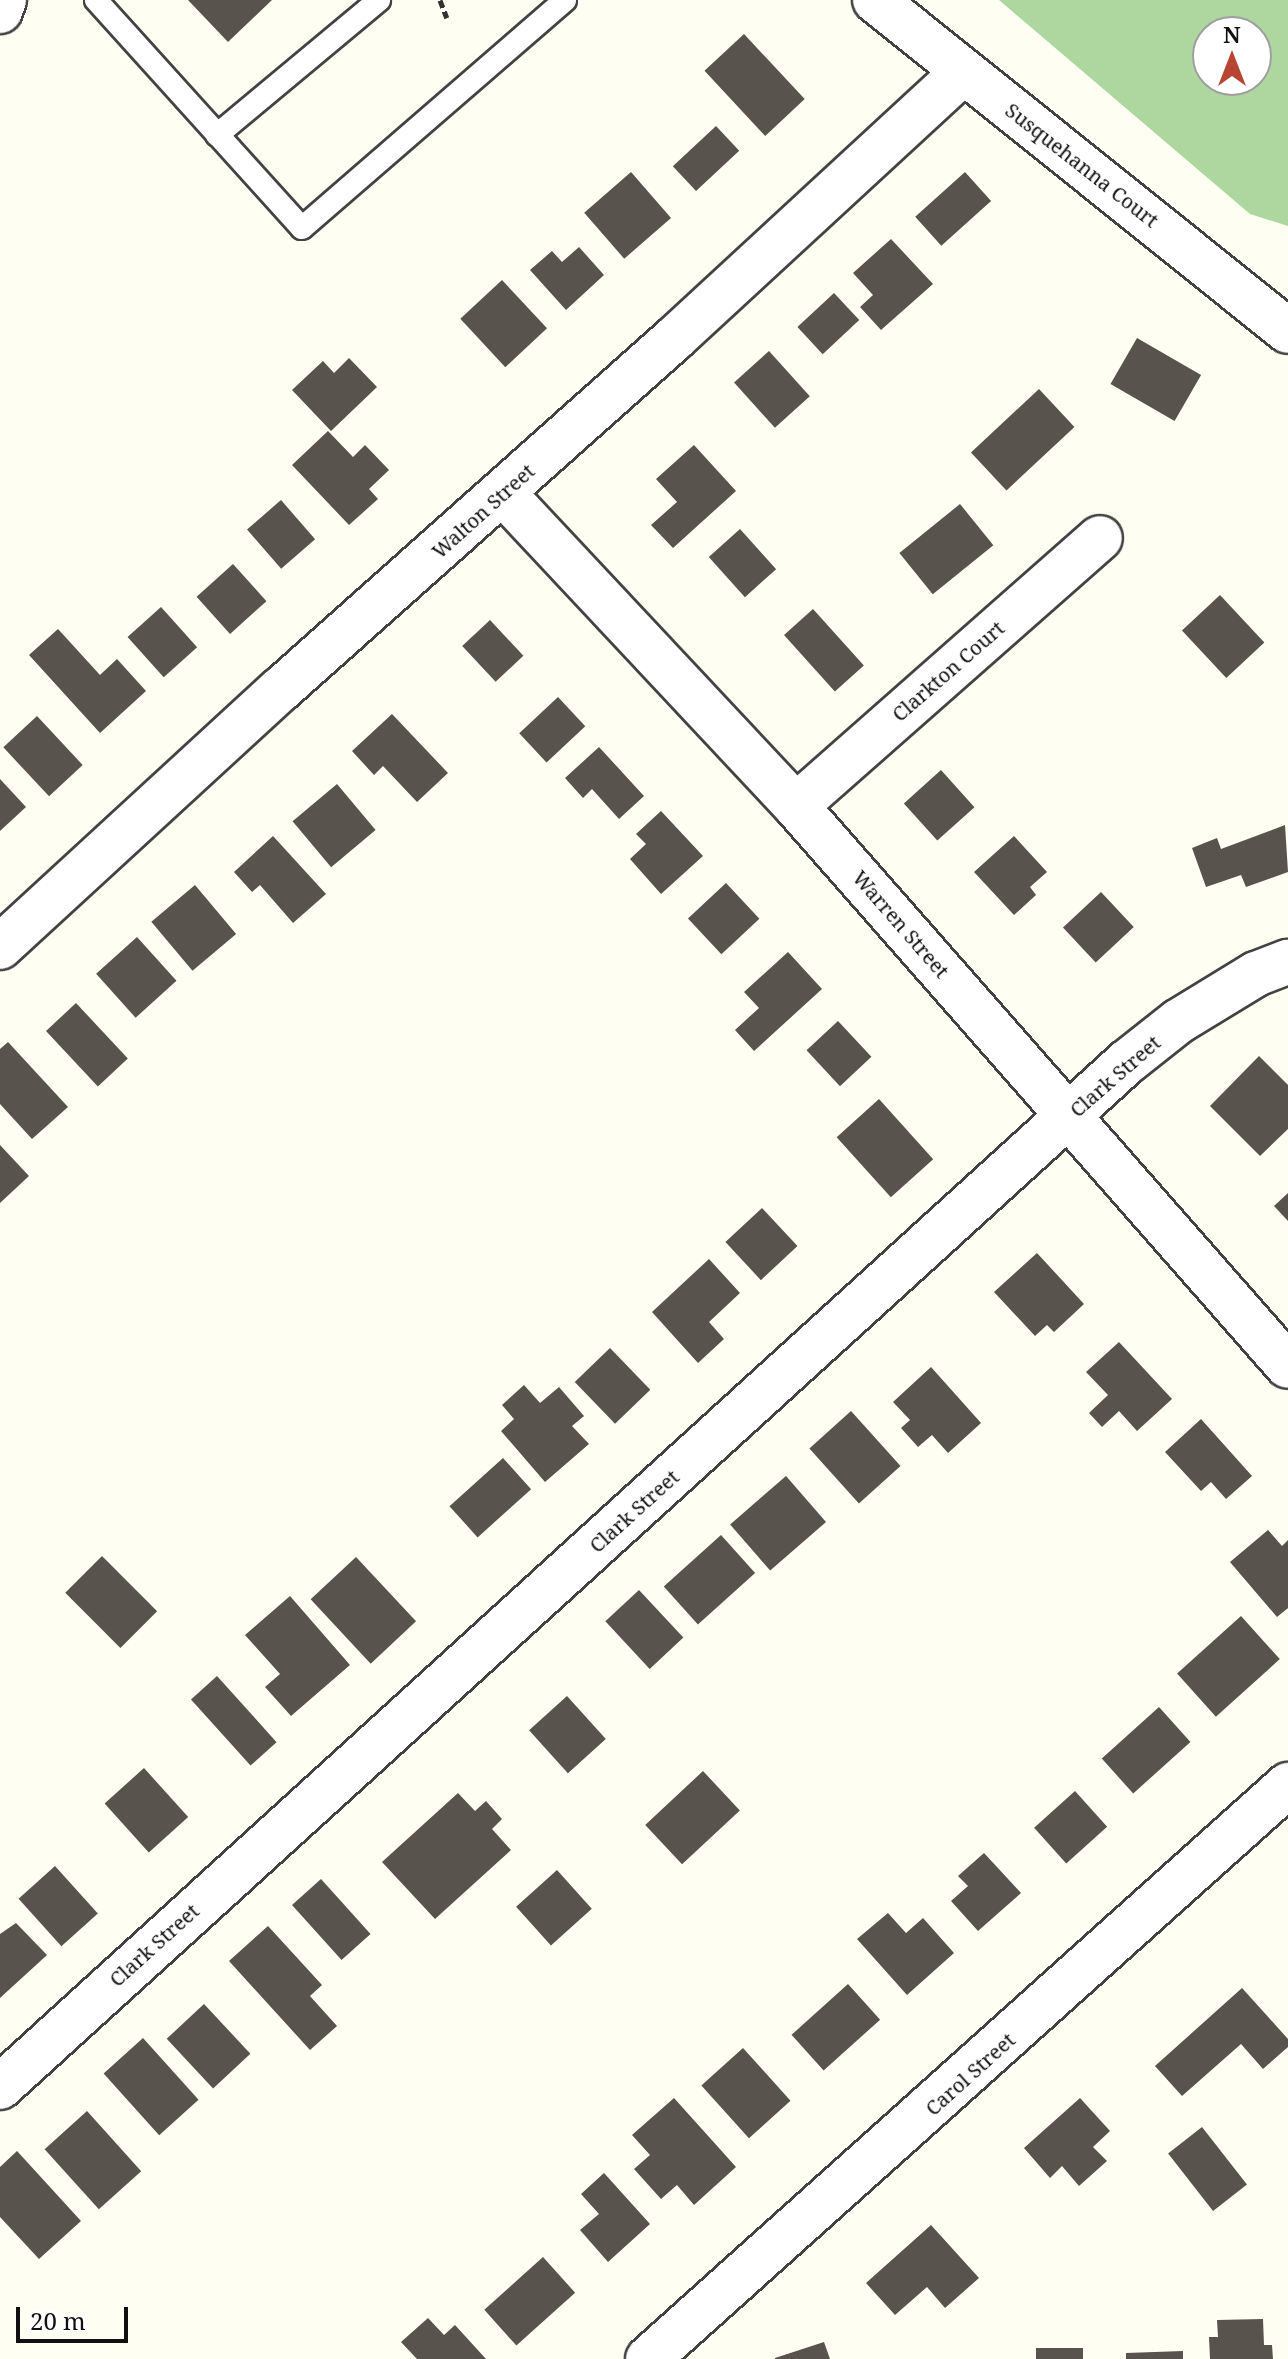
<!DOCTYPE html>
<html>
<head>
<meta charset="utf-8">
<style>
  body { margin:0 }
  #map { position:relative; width:1288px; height:2359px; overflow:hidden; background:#fefef3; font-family:"Noto Serif",serif }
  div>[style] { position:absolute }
  .forest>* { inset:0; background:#add79f }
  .building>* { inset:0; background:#58534d; transform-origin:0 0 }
  .path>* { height:5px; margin-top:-2.5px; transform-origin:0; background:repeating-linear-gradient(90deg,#323232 0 8px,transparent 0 12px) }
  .roads { filter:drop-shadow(2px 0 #434343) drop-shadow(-2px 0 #434343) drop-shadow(0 2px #434343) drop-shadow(0 -2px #434343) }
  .lane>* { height:22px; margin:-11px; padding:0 11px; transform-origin:11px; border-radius:11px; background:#fff }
  .street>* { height:44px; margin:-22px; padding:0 22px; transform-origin:22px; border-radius:22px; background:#fff }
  span { translate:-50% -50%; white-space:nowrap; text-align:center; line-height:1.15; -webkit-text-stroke:8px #fff; paint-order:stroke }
  .street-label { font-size:20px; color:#101010 }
  .north { position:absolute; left:1192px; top:16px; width:80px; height:80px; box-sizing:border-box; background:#fff; border:2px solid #9f9f9f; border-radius:50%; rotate:0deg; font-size:22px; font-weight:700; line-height:32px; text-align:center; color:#101010 }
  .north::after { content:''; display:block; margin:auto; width:28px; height:36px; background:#b64531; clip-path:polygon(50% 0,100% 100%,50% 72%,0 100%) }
  .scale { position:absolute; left:16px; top:2307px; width:112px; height:36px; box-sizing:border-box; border:4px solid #101010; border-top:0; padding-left:10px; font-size:24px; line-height:28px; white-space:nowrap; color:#101010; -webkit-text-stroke:6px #fff; paint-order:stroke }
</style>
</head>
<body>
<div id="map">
  <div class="forest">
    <div style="clip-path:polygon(evenodd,999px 0,1288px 0,1288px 226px,1250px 214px,999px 0,1208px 32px,1256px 32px,1256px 80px,1208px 80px,1208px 32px)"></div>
  </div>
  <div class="building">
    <div style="clip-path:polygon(188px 0,272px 0,228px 42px)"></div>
    <div style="left:744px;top:34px;width:89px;height:54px;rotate:47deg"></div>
    <div style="left:716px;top:126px;width:34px;height:59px;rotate:47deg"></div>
    <div style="left:631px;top:172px;width:61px;height:62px;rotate:49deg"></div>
    <div style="left:965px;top:172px;width:39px;height:67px;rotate:48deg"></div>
    <div style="clip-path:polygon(891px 239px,933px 284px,881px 330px,860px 307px,873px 295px,853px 273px)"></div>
    <div style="clip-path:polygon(579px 247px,604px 275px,566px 310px,530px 270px,552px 251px,562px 262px)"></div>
    <div style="left:502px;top:280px;width:66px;height:57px;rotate:47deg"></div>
    <div style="left:834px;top:293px;width:37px;height:50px;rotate:47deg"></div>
    <div style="left:1137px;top:338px;width:74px;height:53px;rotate:30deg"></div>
    <div style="left:769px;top:351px;width:61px;height:47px;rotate:48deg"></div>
    <div style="clip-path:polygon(349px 358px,377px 387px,331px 431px,292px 390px,323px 361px,334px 373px)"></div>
    <div style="left:1039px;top:389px;width:52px;height:93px;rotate:47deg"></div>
    <div style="clip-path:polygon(328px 431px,353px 457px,365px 445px,389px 470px,369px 489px,378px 499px,349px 525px,292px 465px)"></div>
    <div style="clip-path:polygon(694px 445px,736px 491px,673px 548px,651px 525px,677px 502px,656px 479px)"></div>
    <div style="left:281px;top:500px;width:52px;height:45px;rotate:49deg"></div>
    <div style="left:960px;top:504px;width:53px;height:78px;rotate:51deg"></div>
    <div style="left:740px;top:529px;width:54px;height:42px;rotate:48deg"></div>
    <div style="left:233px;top:564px;width:50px;height:49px;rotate:48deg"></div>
    <div style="left:1220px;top:595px;width:65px;height:52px;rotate:47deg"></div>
    <div style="left:161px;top:607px;width:54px;height:45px;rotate:48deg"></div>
    <div style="left:813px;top:609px;width:76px;height:39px;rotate:48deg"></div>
    <div style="left:490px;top:620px;width:49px;height:38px;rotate:47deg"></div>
    <div style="clip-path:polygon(58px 629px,100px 675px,117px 659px,146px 691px,100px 733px,29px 655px)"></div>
    <div style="left:558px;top:697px;width:40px;height:53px;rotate:47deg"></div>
    <div style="clip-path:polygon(392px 714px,448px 773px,417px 802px,383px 766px,374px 775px,352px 751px)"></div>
    <div style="left:37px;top:716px;width:67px;height:46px;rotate:47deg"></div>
    <div style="clip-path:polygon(599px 747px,644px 796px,619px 819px,592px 789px,583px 798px,565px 778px)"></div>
    <div style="left:941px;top:770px;width:50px;height:50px;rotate:48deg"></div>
    <div style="clip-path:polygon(0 779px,26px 807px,0 831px)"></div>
    <div style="left:337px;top:784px;width:60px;height:58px;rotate:50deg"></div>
    <div style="clip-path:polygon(661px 811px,703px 856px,661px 894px,630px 859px,646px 844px,636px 834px)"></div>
    <div style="clip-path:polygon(1285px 825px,1288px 872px,1246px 887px,1241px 875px,1206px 887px,1192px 848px,1217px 838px,1221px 849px)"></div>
    <div style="clip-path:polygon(273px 836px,326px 894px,293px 923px,260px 885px,252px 892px,234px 872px)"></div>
    <div style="clip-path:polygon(1014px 836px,1047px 872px,1030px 887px,1036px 895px,1014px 915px,974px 872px)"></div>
    <div style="left:726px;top:883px;width:49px;height:52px;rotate:47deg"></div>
    <div style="left:195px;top:885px;width:64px;height:57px;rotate:50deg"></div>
    <div style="left:1101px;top:892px;width:48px;height:52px;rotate:47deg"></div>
    <div style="left:137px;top:937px;width:59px;height:55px;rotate:48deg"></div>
    <div style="clip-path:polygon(788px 952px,822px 989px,754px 1051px,735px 1030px,759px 1008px,744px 992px)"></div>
    <div style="left:76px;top:1003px;width:76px;height:41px;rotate:47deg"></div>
    <div style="left:838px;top:1021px;width:49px;height:43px;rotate:47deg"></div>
    <div style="clip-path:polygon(8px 1042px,68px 1107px,32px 1139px,0 1104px,0 1049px)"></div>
    <div style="clip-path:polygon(1259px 1056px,1288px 1085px,1288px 1129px,1260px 1156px,1210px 1106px)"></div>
    <div style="left:879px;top:1099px;width:81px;height:57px;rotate:48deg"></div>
    <div style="clip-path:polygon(0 1145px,29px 1176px,0 1203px)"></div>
    <div style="clip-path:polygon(1288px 1193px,1288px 1221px,1274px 1206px)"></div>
    <div style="left:762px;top:1208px;width:52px;height:50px;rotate:47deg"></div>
    <div style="clip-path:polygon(1037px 1253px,1084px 1304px,1054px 1332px,1047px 1325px,1035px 1336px,994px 1292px)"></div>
    <div style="clip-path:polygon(709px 1259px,740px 1293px,709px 1322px,724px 1339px,698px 1363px,652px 1312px)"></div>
    <div style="clip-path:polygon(1119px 1342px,1172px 1399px,1137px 1431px,1119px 1411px,1102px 1427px,1089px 1413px,1108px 1395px,1086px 1372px)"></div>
    <div style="left:610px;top:1348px;width:58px;height:49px;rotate:46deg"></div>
    <div style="clip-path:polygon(931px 1367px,981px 1423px,948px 1453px,932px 1435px,918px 1447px,901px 1428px,910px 1420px,893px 1402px)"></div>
    <div style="clip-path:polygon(524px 1385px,540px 1403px,559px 1387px,584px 1416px,572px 1426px,589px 1444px,545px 1482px,501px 1431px,514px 1419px,502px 1405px)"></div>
    <div style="left:851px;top:1411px;width:74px;height:56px;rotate:48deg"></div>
    <div style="clip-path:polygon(1201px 1419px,1252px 1476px,1226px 1499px,1211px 1482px,1201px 1491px,1165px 1452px)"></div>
    <div style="left:503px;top:1458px;width:42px;height:72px;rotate:48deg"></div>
    <div style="left:786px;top:1476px;width:61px;height:74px;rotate:49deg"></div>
    <div style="clip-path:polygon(1268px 1530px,1282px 1546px,1288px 1540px,1288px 1608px,1277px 1617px,1230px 1562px)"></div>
    <div style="left:721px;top:1535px;width:51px;height:77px;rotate:48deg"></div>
    <div style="left:102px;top:1556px;width:78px;height:52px;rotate:45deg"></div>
    <div style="left:356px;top:1557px;width:88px;height:62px;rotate:47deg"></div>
    <div style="left:639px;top:1590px;width:65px;height:46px;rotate:47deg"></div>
    <div style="clip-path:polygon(290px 1596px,350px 1665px,291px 1716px,265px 1687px,280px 1674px,245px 1635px)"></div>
    <div style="left:1241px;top:1616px;width:58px;height:86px;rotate:48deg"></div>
    <div style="left:217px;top:1676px;width:89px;height:35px;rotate:48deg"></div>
    <div style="left:567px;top:1696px;width:58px;height:51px;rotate:48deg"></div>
    <div style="left:1159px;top:1707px;width:47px;height:77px;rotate:48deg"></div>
    <div style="left:144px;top:1768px;width:66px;height:53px;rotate:48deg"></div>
    <div style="left:703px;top:1771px;width:54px;height:79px;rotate:47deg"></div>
    <div style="left:1075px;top:1791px;width:48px;height:55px;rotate:48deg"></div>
    <div style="clip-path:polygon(458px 1793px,475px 1811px,486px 1801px,502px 1819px,492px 1829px,511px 1850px,435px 1919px,382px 1862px)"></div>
    <div style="clip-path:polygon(984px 1853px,1021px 1893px,978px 1931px,951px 1901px,968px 1886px,958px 1876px)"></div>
    <div style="left:55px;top:1866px;width:64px;height:49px;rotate:48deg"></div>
    <div style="left:557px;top:1870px;width:52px;height:55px;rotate:48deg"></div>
    <div style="left:321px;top:1879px;width:74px;height:39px;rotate:48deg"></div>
    <div style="clip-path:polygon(888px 1913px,906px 1933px,923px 1918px,954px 1953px,907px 1995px,857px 1939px)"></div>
    <div style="clip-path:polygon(16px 1923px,47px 1955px,0 1998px,0 1934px)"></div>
    <div style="clip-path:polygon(268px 1926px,322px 1985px,310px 1996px,337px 2026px,310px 2050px,229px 1961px)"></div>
    <div style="left:848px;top:1984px;width:48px;height:76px;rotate:48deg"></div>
    <div style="clip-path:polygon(1242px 1988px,1288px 2039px,1288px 2047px,1263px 2069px,1241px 2044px,1182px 2096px,1155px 2066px)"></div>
    <div style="left:204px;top:2004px;width:68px;height:51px;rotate:47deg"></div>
    <div style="left:143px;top:2038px;width:83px;height:53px;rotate:48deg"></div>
    <div style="left:743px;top:2048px;width:71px;height:56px;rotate:48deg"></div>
    <div style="clip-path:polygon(674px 2098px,736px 2167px,694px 2205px,677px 2185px,661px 2199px,634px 2169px,650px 2155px,632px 2135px)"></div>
    <div style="clip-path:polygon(1080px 2098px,1110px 2131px,1093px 2147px,1107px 2161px,1079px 2186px,1062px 2166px,1050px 2178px,1024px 2148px)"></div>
    <div style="left:87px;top:2111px;width:81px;height:57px;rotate:48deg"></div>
    <div style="left:1202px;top:2127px;width:73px;height:43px;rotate:52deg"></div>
    <div style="clip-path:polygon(17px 2151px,81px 2221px,39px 2259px,0 2217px,0 2167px)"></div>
    <div style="clip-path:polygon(604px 2173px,650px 2224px,608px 2262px,580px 2230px,599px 2214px,581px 2194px)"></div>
    <div style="clip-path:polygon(931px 2225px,979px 2278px,945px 2308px,927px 2287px,895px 2315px,866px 2283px)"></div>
    <div style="left:543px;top:2257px;width:48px;height:79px;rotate:48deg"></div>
    <div style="clip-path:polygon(428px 2318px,444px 2335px,455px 2325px,486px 2359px,417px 2359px,401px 2342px)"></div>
    <div style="clip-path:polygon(1263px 2319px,1264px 2345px,1272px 2345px,1273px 2359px,1210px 2359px,1209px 2337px,1218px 2337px,1217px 2320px)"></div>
    <div style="clip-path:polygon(824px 2342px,830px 2359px,775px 2359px,775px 2358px)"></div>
    <div style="left:1036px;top:2348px;width:47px;height:11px"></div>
    <div style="clip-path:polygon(1183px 2351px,1183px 2359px,1126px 2359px,1126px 2353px)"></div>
  </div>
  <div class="path">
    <div style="left:440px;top:0;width:19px;rotate:69deg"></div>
  </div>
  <div class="roads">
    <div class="lane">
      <div style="left:96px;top:0;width:307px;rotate:47.9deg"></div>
      <div style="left:302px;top:228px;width:348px;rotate:-40.9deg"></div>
      <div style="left:217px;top:135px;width:211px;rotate:-39.8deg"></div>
    </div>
    <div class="street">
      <div style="left:875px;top:0;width:529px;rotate:38.71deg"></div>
      <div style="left:0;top:11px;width:12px;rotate:-70deg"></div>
      <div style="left:503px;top:493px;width:429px;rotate:46.9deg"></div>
      <div style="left:796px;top:806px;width:745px;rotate:48.7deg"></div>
      <div style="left:796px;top:806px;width:405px;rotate:-41.4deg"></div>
      <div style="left:0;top:947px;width:381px;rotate:-42.6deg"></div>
      <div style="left:281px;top:689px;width:528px;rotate:-41.7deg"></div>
      <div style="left:675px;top:338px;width:392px;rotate:-42.7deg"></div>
      <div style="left:0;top:2087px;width:1523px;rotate:-42.29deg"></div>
      <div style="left:1127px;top:1062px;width:66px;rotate:-38.3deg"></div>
      <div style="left:1179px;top:1021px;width:90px;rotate:-31.4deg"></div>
      <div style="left:1256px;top:974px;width:34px;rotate:-21deg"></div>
      <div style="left:648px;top:2359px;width:860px;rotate:-41.89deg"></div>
    </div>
  </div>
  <div class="street-label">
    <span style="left:1082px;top:165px;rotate:38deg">Susquehanna Court</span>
    <span style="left:483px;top:511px;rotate:-42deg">Walton Street</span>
    <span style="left:948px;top:671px;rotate:-41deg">Clarkton Court</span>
    <span style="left:901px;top:924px;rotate:49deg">Warren Street</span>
    <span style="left:1115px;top:1076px;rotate:-41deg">Clark Street</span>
    <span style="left:634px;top:1511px;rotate:-42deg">Clark Street</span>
    <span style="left:154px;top:1945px;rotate:-42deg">Clark Street</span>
    <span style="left:970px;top:2074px;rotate:-42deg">Carol Street</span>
  </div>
  <div class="north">N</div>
  <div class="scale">20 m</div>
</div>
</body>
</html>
